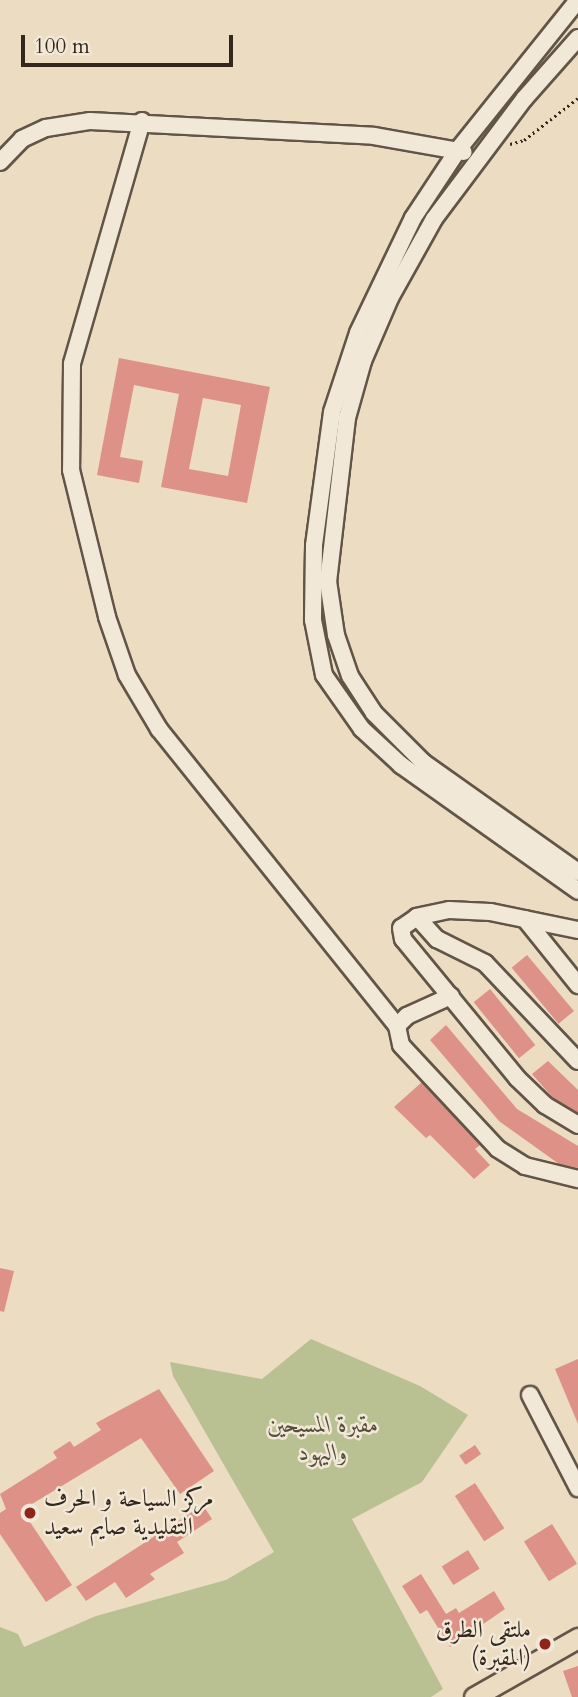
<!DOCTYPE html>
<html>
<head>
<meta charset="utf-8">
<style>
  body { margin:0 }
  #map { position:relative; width:578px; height:1697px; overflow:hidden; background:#ebdcc2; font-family:Cardo,Amiri,serif }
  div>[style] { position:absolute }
  .green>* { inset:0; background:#b9c092 }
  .building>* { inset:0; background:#de9187; transform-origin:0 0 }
  .path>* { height:2.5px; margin-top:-1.25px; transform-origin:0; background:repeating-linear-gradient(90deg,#34281e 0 2px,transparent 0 5.5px) }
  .roads { filter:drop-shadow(2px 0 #625547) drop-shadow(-2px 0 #625547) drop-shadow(0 2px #625547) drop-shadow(0 -2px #625547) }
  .minor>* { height:16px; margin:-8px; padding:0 8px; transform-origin:8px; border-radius:8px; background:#f2e8d7 }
  .major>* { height:19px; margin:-9.5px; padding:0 9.5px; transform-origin:9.5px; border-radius:9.5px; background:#ebdcc2 }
  .dots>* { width:19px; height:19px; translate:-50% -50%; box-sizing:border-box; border:4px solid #f2e8d7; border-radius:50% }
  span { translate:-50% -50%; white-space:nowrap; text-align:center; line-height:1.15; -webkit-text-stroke:5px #f2e8d7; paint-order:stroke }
  .park-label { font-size:24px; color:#554e3b; font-style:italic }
  .poi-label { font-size:24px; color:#34281e }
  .left { translate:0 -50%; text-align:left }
  .right { translate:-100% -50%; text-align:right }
  .scale { position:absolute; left:21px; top:35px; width:212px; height:32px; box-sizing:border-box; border:4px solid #34281e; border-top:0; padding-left:9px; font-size:21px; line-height:24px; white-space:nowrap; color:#34281e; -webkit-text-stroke:5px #f2e8d7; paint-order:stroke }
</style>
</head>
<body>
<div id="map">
  <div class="green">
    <div style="clip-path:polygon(311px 1339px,420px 1386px,468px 1415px,422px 1482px,352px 1519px,443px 1689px,431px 1697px,0 1697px,0 1627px,18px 1634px,24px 1647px,96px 1616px,226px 1580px,274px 1552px,173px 1376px,170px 1362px,262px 1379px)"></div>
  </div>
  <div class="building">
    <div style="clip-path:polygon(evenodd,119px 358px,270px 387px,247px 503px,161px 487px,179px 394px,134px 385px,120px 457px,143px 461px,139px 483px,97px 475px,119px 358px,203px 398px,241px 405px,228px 476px,189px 469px,203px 398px)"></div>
    <div style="left:527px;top:955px;width:73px;height:20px;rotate:50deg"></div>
    <div style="left:490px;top:989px;width:72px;height:21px;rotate:51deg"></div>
    <div style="clip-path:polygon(446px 1025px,517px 1109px,578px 1146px,578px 1168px,559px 1164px,499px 1121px,430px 1040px)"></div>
    <div style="clip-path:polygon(548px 1061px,578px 1090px,578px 1113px,553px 1098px,532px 1074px)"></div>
    <div style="clip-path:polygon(422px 1082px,480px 1145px,475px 1149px,490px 1165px,474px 1179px,430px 1135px,426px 1138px,394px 1107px)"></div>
    <div style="clip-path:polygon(0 1268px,14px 1271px,4px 1312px,0 1311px)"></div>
    <div style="clip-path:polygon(578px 1359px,578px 1424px,555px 1369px)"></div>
    <div style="clip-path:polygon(159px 1389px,214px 1471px,180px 1494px,141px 1438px,22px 1510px,72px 1585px,46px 1602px,0 1534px,0 1513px,6px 1509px,0 1494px,57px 1458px,53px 1452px,70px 1441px,74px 1447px,101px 1430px,96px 1423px)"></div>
    <div style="left:475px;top:1445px;width:11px;height:19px;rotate:56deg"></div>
    <div style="left:475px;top:1483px;width:54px;height:24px;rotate:57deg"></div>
    <div style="clip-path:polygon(203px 1505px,212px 1519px,177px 1542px,184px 1553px,150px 1574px,155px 1579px,126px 1598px,115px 1582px,86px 1601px,76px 1587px)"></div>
    <div style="left:552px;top:1524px;width:47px;height:33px;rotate:58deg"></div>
    <div style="left:468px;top:1550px;width:22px;height:31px;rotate:58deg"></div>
    <div style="clip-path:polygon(421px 1574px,446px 1614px,456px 1608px,459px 1613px,494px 1591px,505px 1609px,450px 1647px,427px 1610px,420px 1614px,402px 1586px)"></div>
    <div style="clip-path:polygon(578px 1666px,578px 1697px,572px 1697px,563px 1671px)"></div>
  </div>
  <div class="path">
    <div style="left:510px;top:144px;width:15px;rotate:-16deg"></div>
    <div style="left:524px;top:140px;width:68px;rotate:-37.9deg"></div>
  </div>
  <div class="roads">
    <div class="minor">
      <div style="left:578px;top:0;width:192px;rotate:128.7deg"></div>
      <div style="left:458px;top:150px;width:82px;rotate:123.5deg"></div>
      <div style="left:413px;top:218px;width:127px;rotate:115.6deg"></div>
      <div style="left:358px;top:333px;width:83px;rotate:108.2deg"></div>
      <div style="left:332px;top:412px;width:135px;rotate:97.7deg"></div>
      <div style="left:314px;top:546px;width:74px;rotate:90.8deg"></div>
      <div style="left:313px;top:620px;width:56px;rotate:78.7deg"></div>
      <div style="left:324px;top:675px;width:66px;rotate:54.9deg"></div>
      <div style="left:362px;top:729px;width:53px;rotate:42.7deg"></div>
      <div style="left:401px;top:765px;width:217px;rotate:35.4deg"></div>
      <div style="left:578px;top:38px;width:81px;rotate:131.5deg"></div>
      <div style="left:524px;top:99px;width:150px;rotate:126.9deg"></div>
      <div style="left:434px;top:219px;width:90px;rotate:119.1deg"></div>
      <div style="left:390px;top:298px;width:69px;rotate:113.2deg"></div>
      <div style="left:363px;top:361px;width:59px;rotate:105.7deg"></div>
      <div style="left:347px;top:418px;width:164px;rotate:96.6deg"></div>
      <div style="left:328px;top:581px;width:55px;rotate:81.6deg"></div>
      <div style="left:336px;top:635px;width:43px;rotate:71.1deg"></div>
      <div style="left:350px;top:676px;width:44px;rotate:57deg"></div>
      <div style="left:374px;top:713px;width:71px;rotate:45deg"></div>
      <div style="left:424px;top:763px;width:189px;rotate:35.3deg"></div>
      <div style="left:142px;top:121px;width:253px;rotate:106.1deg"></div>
      <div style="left:72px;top:364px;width:106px;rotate:90.5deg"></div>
      <div style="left:71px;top:470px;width:151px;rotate:76.2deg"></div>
      <div style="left:107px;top:617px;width:61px;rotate:71deg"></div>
      <div style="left:127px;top:675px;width:63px;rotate:59.3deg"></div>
      <div style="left:159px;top:729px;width:381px;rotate:51.3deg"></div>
      <div style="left:0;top:162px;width:32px;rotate:-46deg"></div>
      <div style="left:22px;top:139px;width:26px;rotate:-25deg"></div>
      <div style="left:46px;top:128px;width:45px;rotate:-9deg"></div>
      <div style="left:90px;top:121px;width:284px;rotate:3deg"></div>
      <div style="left:374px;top:136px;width:91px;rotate:10.1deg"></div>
      <div style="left:417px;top:917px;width:30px;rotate:48deg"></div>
      <div style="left:437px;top:939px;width:54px;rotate:26.6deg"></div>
      <div style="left:485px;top:963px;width:135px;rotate:46.5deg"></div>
      <div style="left:525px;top:919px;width:85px;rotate:51.2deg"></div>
      <div style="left:578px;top:930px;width:90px;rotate:-168.4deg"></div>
      <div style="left:490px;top:912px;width:41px;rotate:-177.2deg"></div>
      <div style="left:449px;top:910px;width:33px;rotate:168deg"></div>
      <div style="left:417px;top:917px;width:19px;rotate:145deg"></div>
      <div style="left:401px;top:928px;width:11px;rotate:80deg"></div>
      <div style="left:403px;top:939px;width:180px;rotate:50.6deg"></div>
      <div style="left:517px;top:1078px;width:39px;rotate:44deg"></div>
      <div style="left:545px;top:1105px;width:39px;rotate:31deg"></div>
      <div style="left:451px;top:996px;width:48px;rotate:155.6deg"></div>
      <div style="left:407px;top:1016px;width:14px;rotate:135deg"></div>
      <div style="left:397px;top:1026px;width:19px;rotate:78deg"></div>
      <div style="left:401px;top:1045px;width:142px;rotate:47deg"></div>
      <div style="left:498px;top:1149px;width:32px;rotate:32deg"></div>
      <div style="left:525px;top:1166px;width:55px;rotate:13.8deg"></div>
      <div style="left:530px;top:1395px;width:105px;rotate:62.7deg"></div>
    </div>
    <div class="major">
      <div style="left:474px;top:1697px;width:120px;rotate:-29.6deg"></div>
    </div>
  </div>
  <div class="dots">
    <div style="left:30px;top:1513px;background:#8f2418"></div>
    <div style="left:545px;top:1644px;background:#8f2418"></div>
  </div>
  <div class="park-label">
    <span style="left:323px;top:1439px">مقبرة المسيحين<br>واليهود</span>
  </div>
  <div class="poi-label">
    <span class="left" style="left:44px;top:1513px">مركز السياحة و الحرف<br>التقليدية صايم سعيد</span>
    <span class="right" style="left:531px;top:1644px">ملتقى الطرق<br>(المقبرة)</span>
  </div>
  <div class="scale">100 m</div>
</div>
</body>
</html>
